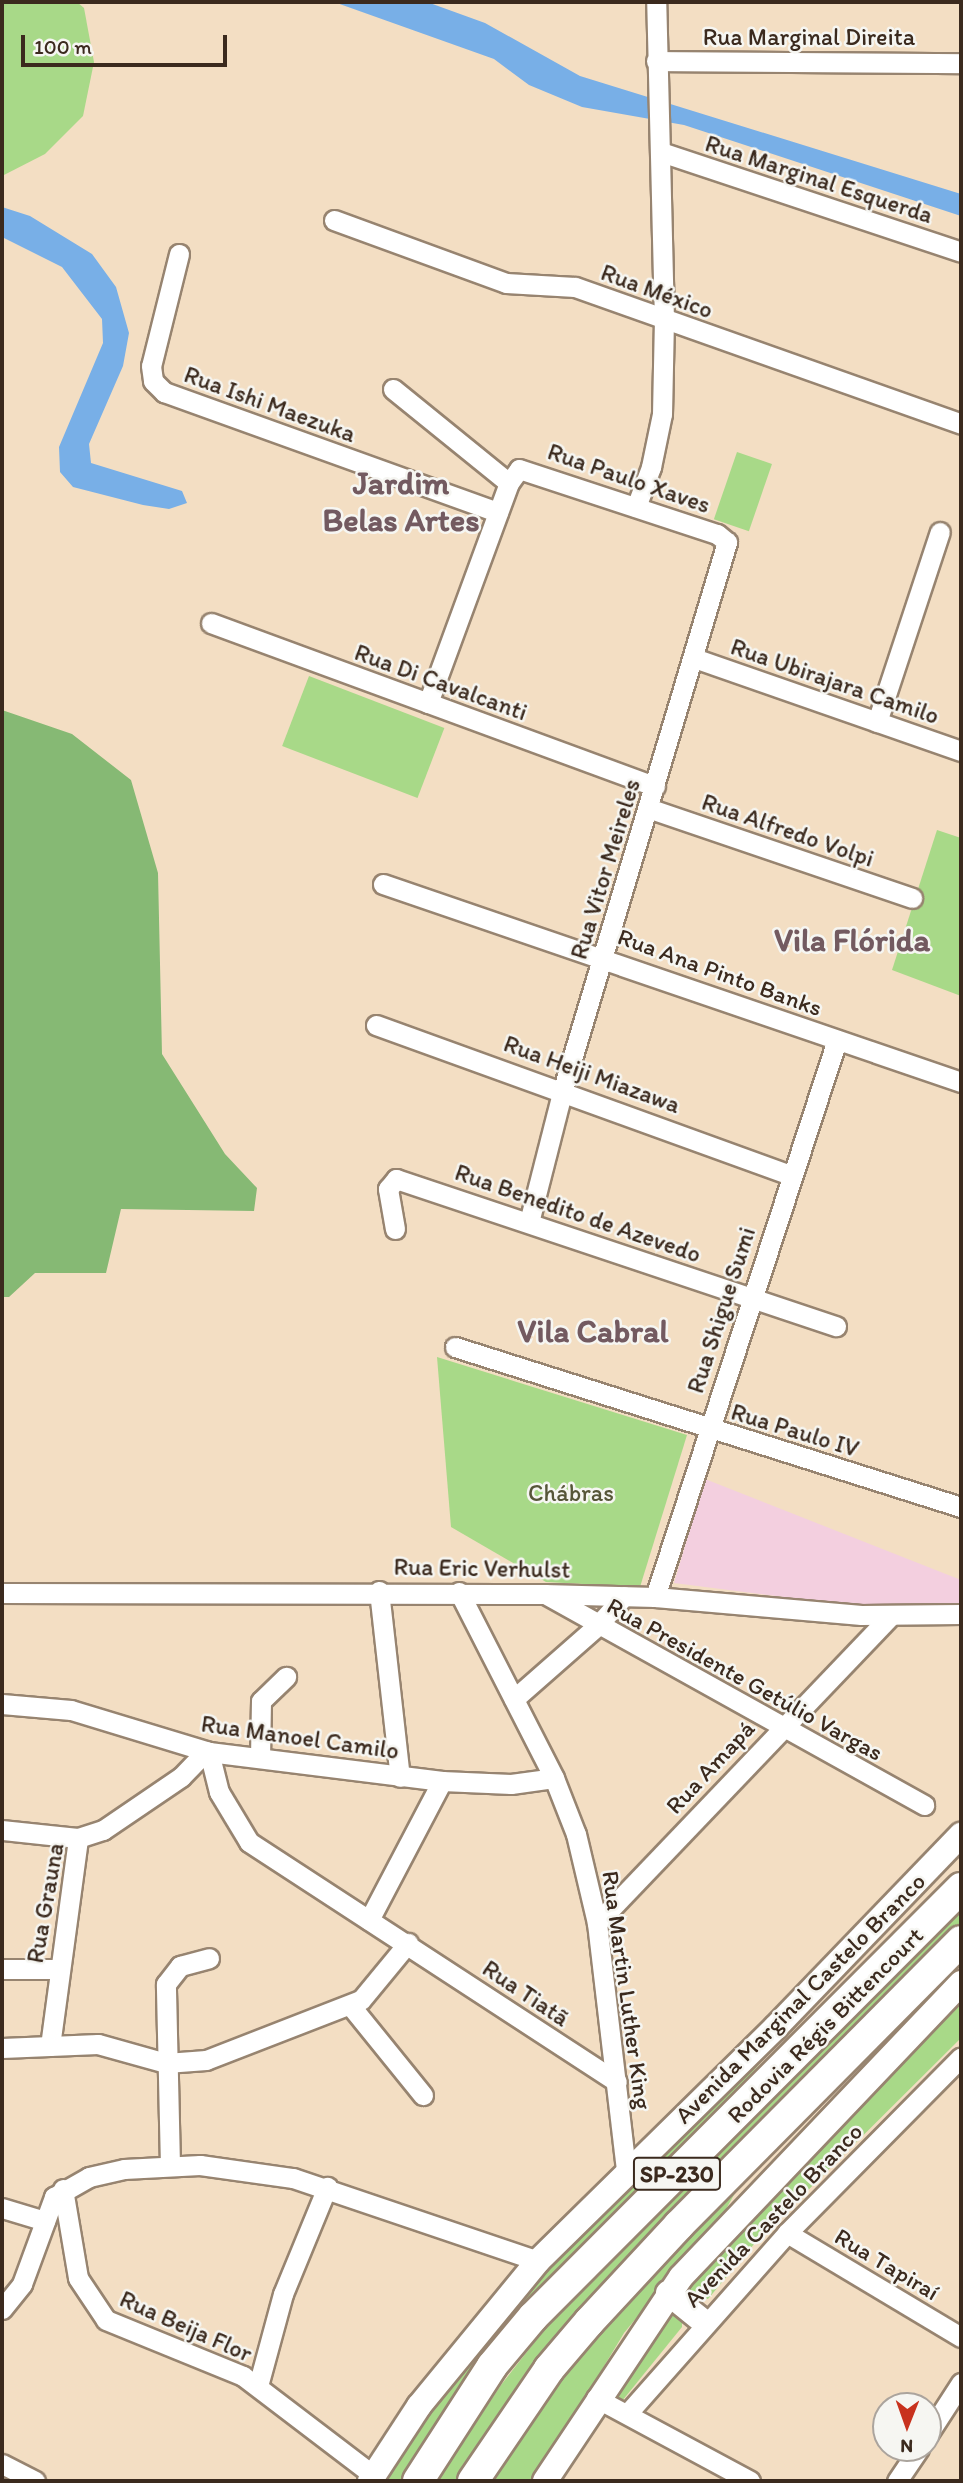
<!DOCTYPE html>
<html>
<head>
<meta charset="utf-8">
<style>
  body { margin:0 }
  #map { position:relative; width:963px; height:2483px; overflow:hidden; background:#f3dec3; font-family:Itim,sans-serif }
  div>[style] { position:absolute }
  .built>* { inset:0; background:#f3cfdf }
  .green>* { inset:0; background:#a8d988; transform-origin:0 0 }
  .forest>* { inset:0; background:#86b974 }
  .water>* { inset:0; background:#78afe7 }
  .roads { filter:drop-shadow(2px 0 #978470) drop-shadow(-2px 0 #978470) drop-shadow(0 2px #978470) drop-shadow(0 -2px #978470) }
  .minor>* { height:19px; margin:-9.5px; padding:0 9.5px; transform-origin:9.5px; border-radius:9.5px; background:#fff }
  .major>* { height:24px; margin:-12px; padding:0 12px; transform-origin:12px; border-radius:12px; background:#fff }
  .highway>* { height:30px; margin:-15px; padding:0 15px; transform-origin:15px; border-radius:15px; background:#fff }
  span { translate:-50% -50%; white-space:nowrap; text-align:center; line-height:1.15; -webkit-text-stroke:5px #f6f6f2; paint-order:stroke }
  .shield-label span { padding:2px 5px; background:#f6f6f2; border:2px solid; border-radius:5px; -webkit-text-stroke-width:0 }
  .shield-label { font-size:23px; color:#3b2a1e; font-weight:700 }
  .street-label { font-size:24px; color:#3b2a1e }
  .park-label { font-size:24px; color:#565638 }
  .district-label { font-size:32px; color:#735a60; font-weight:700 }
  .frame { position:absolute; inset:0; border:4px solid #3b2a1e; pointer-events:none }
  .north { position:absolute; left:872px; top:2392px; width:70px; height:70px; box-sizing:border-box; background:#f6f6f2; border:2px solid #aba49d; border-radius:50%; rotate:181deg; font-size:19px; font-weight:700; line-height:28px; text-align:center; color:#3b2a1e }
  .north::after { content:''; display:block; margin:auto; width:24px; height:32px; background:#c8321e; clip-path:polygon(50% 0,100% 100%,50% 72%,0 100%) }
  .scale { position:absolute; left:21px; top:35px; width:206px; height:32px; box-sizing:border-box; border:4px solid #3b2a1e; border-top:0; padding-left:9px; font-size:21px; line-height:24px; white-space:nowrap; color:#3b2a1e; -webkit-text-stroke:5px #f6f6f2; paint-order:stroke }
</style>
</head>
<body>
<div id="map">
  <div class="built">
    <div style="clip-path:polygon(705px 1479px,961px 1580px,961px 1607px,871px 1608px,674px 1583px)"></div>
  </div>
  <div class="green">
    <div style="clip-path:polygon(2px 2px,77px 2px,84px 8px,94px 62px,83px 116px,45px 154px,2px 176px)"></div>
    <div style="left:737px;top:452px;width:37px;height:71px;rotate:19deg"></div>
    <div style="left:309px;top:676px;width:145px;height:75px;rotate:21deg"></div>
    <div style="clip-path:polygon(937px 830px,961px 838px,961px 996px,892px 970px)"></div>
    <div style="clip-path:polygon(437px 1357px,687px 1435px,640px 1587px,546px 1582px,451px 1527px)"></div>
    <div style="clip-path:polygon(961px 1907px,961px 1925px,757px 2123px,567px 2324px,457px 2481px,437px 2481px,501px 2385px,555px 2316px)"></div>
    <div style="clip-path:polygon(961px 1995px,961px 2038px,755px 2243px,708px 2299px,690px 2295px,687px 2285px)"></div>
    <div style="clip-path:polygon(762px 2061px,406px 2481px,387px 2481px,416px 2427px,460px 2365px,587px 2224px)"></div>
    <div style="clip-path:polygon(748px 2170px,726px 2209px,624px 2333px,535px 2481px,490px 2481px,558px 2379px,603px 2325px)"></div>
    <div style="clip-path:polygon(673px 2311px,682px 2319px,682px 2327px,622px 2401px,616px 2400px,610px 2387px)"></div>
  </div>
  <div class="forest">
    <div style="clip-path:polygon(2px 710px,72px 734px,131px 780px,158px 873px,162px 1054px,225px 1154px,257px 1188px,254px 1211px,121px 1209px,106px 1273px,35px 1273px,9px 1297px,2px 1297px)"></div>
  </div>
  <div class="water">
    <div style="clip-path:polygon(334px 2px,427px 2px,485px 23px,580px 76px,961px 194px,961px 216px,684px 125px,582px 107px,529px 85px,494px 59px)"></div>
    <div style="clip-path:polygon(2px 207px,30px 216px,92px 254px,116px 287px,129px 333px,123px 366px,89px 444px,91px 463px,182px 491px,187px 503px,169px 509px,143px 505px,73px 487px,60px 472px,59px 447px,103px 343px,102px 319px,62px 267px,2px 237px)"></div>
  </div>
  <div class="roads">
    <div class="minor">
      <div style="left:656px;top:61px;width:305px;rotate:0.4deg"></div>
      <div style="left:661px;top:152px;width:316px;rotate:18.4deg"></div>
      <div style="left:334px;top:220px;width:183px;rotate:20.1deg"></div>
      <div style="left:506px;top:283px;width:69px;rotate:3.3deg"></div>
      <div style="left:575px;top:287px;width:410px;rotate:19.5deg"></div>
      <div style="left:179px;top:254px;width:115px;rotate:104deg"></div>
      <div style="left:151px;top:366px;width:15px;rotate:82deg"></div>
      <div style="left:153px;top:381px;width:16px;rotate:45deg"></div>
      <div style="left:164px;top:392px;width:355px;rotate:19.8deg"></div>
      <div style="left:393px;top:389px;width:149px;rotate:39deg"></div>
      <div style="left:636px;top:507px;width:43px;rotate:-69.4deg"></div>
      <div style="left:651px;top:467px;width:54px;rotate:-78.3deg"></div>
      <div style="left:662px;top:414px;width:94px;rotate:-88.8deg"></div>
      <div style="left:664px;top:320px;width:318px;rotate:-91.4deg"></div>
      <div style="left:211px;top:623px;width:473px;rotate:20.2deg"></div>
      <div style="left:694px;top:658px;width:283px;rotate:19.2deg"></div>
      <div style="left:428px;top:703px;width:234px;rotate:-69.8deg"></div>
      <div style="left:509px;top:483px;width:17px;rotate:-54deg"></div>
      <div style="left:519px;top:469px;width:208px;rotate:18.2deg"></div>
      <div style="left:717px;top:534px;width:13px;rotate:39deg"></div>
      <div style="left:727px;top:542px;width:571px;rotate:106.69deg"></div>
      <div style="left:563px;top:1089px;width:137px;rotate:104.3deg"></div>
      <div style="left:877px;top:722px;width:200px;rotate:-71.7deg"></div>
      <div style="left:648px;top:808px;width:279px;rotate:18.8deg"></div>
      <div style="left:383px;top:884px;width:611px;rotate:18.91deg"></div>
      <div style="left:376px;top:1025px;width:441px;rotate:19.9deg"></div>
      <div style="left:395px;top:1229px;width:41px;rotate:-99.9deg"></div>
      <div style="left:388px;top:1189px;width:13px;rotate:-51deg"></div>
      <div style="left:396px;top:1179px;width:464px;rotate:18.5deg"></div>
      <div style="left:455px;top:1347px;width:531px;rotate:17.55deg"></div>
      <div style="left:379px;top:1591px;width:187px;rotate:83.6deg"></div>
      <div style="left:459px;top:1592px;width:209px;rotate:62.9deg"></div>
      <div style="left:554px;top:1778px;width:60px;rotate:68.6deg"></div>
      <div style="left:576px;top:1834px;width:91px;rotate:76.7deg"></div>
      <div style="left:597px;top:1923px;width:250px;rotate:83.3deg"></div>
      <div style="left:2px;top:1593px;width:542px;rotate:0.11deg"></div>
      <div style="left:544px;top:1594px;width:111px;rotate:1.5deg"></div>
      <div style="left:655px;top:1597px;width:207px;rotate:5deg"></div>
      <div style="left:861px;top:1615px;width:100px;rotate:-0.6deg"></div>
      <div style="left:545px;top:1594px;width:434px;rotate:29.1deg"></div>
      <div style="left:655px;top:1597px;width:586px;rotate:-71.91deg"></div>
      <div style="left:514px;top:1699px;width:111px;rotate:-41.3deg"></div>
      <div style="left:597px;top:1626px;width:40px;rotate:-48deg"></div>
      <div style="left:2px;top:1704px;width:69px;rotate:5deg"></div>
      <div style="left:71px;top:1710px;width:144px;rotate:16.9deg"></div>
      <div style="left:209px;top:1752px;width:235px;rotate:7.1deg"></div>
      <div style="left:442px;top:1781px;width:69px;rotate:2.5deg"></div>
      <div style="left:511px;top:1784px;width:43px;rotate:-7.9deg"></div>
      <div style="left:209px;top:1752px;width:41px;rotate:76deg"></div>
      <div style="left:219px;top:1792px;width:58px;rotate:59deg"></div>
      <div style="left:249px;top:1842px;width:439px;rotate:33.1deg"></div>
      <div style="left:260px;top:1758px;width:57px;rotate:-89deg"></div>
      <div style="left:261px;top:1701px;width:35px;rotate:-44deg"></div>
      <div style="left:2px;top:1830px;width:76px;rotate:6deg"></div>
      <div style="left:369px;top:1920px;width:157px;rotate:-62.3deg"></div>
      <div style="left:597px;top:1923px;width:424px;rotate:-46.3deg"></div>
      <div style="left:3px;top:1969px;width:54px"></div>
      <div style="left:350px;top:2005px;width:116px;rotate:51deg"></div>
      <div style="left:50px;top:2046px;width:210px;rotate:-82.3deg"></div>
      <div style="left:78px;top:1838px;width:26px;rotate:-18deg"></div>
      <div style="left:103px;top:1830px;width:94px;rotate:-34.2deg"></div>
      <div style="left:181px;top:1777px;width:36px;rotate:-46deg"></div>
      <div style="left:2px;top:2048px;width:96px;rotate:-2.4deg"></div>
      <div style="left:98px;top:2044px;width:71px;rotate:15.6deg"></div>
      <div style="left:166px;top:2063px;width:40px;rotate:-4.3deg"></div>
      <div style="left:206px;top:2060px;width:166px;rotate:-21.2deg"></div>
      <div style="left:361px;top:2000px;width:74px;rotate:-50.5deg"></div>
      <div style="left:170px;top:2166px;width:182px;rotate:-91.3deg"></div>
      <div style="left:166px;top:1984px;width:23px;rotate:-52deg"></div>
      <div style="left:180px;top:1966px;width:30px;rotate:-15deg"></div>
      <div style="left:63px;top:2189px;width:90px;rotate:80.4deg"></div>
      <div style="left:78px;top:2278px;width:50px;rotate:56.3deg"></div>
      <div style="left:106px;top:2320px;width:148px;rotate:22.2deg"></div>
      <div style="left:243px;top:2376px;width:163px;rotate:37.3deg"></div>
      <div style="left:2px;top:2208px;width:45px;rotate:16.8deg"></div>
      <div style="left:787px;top:2233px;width:203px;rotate:30.9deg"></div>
      <div style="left:2px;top:2309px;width:32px;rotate:-51deg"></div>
      <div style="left:22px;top:2284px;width:93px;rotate:-69.8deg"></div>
      <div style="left:54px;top:2197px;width:40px;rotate:-29.7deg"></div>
      <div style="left:89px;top:2177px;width:36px;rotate:-13deg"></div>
      <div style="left:124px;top:2169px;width:76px;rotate:-3deg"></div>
      <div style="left:200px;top:2165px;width:94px;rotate:8deg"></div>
      <div style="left:293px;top:2178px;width:259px;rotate:18.7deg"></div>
      <div style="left:258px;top:2386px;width:95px;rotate:-74.8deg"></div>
      <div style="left:283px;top:2294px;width:116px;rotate:-67.6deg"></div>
      <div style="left:596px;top:2398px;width:175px;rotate:28.3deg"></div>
      <div style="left:627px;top:2414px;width:242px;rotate:-48.5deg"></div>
      <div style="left:787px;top:2233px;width:247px;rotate:-45.3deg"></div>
      <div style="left:928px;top:2434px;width:61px;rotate:-57.1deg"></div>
      <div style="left:2px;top:2464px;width:37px;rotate:27deg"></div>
      <div style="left:897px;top:2481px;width:40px;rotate:-56deg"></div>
    </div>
    <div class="major">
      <div style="left:668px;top:2293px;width:46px;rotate:38.9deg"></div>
      <div style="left:370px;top:2481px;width:90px;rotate:-56.8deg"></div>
      <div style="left:419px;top:2406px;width:188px;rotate:-50.6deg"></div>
      <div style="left:538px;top:2261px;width:334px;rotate:-44.5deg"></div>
      <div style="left:776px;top:2027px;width:267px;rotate:-46.1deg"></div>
      <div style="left:545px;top:2481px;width:245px;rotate:-56.3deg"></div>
      <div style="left:681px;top:2277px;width:406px;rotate:-46.4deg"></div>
    </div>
    <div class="highway">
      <div style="left:418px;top:2481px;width:137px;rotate:-57.2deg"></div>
      <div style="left:492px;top:2366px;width:64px;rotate:-50.1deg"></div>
      <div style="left:533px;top:2317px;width:606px;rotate:-45.07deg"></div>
      <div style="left:473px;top:2481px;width:135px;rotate:-55.8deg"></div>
      <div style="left:549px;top:2369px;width:62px;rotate:-49.6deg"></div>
      <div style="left:589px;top:2322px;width:132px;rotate:-47.1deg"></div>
      <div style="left:679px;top:2225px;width:400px;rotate:-45.2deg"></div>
    </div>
  </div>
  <div class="shield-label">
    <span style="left:677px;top:2174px">SP-230</span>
  </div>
  <div class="street-label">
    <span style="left:809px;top:37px">Rua Marginal Direita</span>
    <span style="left:819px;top:179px;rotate:18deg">Rua Marginal Esquerda</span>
    <span style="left:657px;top:291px;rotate:20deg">Rua México</span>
    <span style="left:270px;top:404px;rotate:20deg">Rua Ishi Maezuka</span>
    <span style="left:629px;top:478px;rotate:19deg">Rua Paulo Xaves</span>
    <span style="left:835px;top:681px;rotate:19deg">Rua Ubirajara Camilo</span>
    <span style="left:441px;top:682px;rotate:20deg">Rua Di Cavalcanti</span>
    <span style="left:788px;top:830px;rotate:19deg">Rua Alfredo Volpi</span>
    <span style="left:605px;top:869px;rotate:-73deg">Rua Vitor Meireles</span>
    <span style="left:720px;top:972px;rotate:20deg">Rua Ana Pinto Banks</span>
    <span style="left:592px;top:1074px;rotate:20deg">Rua Heiji Miazawa</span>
    <span style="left:578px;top:1213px;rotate:19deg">Rua Benedito de Azevedo</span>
    <span style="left:721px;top:1310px;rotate:-72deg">Rua Shigue Sumi</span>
    <span style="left:795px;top:1430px;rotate:17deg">Rua Paulo IV</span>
    <span style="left:482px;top:1568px;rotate:1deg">Rua Eric Verhulst</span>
    <span style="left:745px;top:1679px;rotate:29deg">Rua Presidente Getúlio Vargas</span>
    <span style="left:300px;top:1737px;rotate:8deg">Rua Manoel Camilo</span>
    <span style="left:710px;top:1767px;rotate:-47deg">Rua Amapá</span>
    <span style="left:45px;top:1903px;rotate:-80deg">Rua Grauna</span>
    <span style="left:627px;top:1990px;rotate:82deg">Rua Martin Luther King</span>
    <span style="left:526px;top:1993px;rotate:34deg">Rua Tiatã</span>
    <span style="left:800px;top:1998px;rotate:-45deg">Avenida Marginal Castelo Branco</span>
    <span style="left:825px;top:2025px;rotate:-45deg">Rodovia Régis Bittencourt</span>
    <span style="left:773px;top:2215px;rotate:-46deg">Avenida Castelo Branco</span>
    <span style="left:887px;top:2264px;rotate:31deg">Rua Tapiraí</span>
    <span style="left:186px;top:2326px;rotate:24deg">Rua Beija Flor</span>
  </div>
  <div class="park-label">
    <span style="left:571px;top:1493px">Chábras</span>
  </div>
  <div class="district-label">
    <span style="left:401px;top:502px">Jardim<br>Belas Artes</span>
    <span style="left:852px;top:940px">Vila Flórida</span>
    <span style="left:593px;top:1331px">Vila Cabral</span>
  </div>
  <div class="frame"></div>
  <div class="north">N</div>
  <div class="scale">100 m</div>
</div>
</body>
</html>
